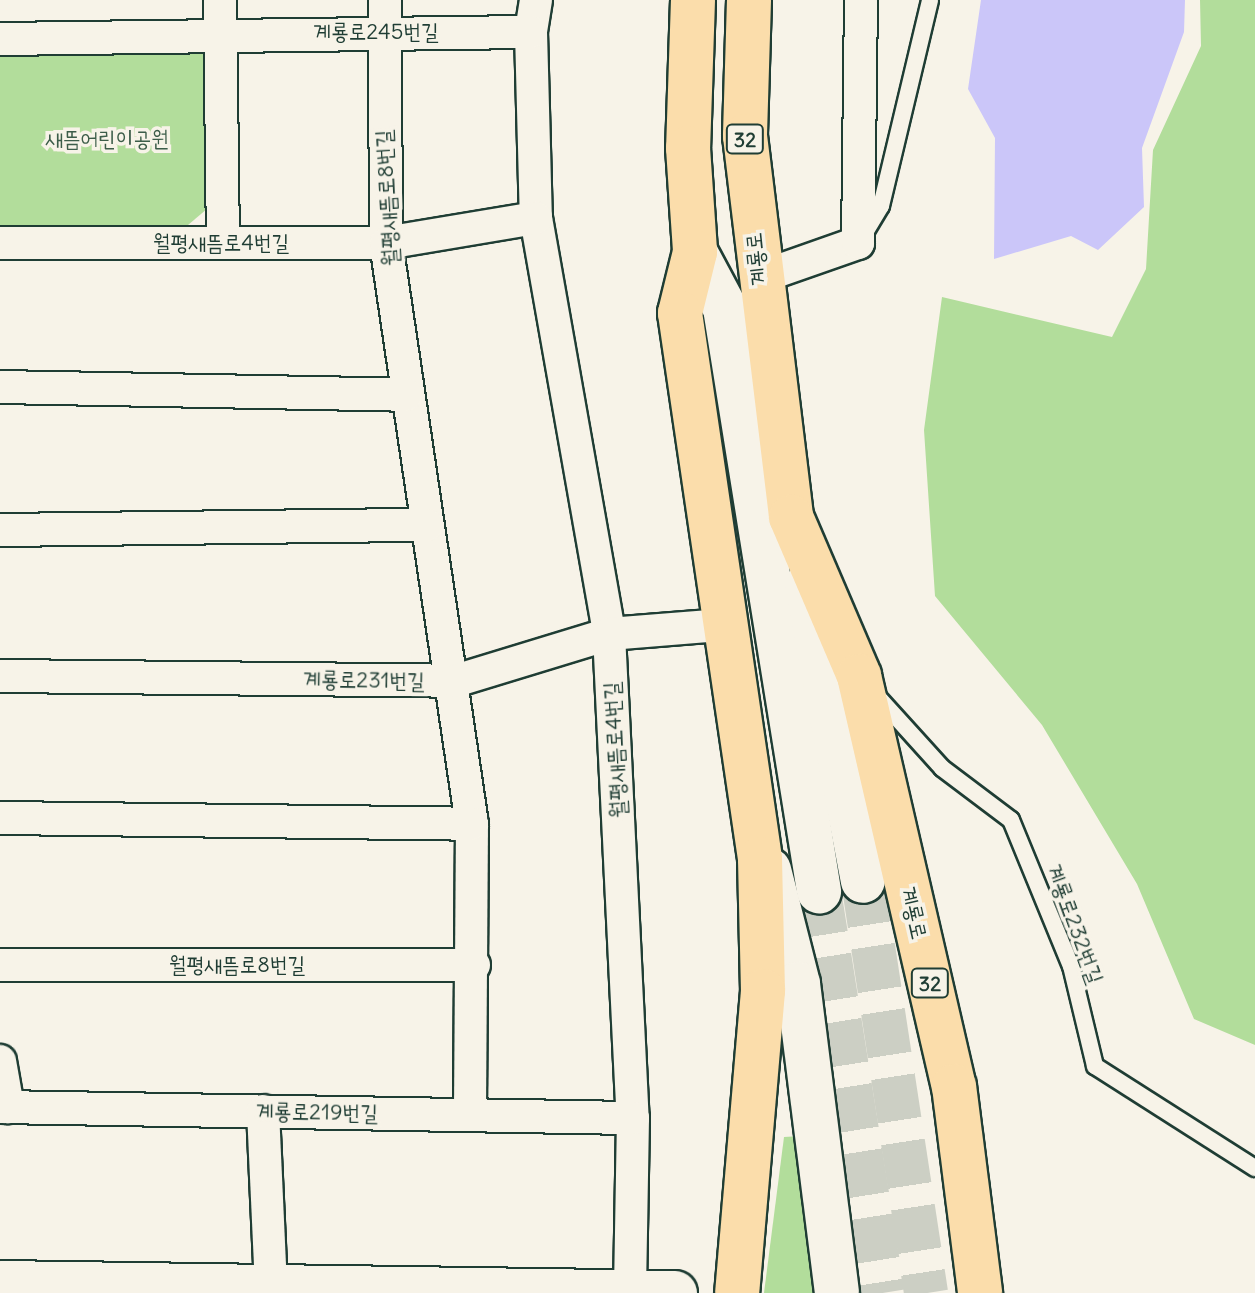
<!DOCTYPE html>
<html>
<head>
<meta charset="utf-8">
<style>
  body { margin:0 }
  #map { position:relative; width:1255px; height:1293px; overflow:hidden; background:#f7f3e8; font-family:Delius,"Poor Story",sans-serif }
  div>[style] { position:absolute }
  .green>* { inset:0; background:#b2dd9b }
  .building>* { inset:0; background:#cbc6f9 }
  .secondary-tunnel>* { height:44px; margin-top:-22px; transform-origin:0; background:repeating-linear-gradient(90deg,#cccfc4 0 44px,transparent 0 66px) }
  .roads { filter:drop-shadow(2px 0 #1f3d34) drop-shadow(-2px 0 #1f3d34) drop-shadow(0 2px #1f3d34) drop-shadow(0 -2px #1f3d34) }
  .lane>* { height:16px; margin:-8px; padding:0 8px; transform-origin:8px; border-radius:8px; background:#f7f3e8 }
  .street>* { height:32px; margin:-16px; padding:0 16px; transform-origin:16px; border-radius:16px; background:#f7f3e8 }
  .secondary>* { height:44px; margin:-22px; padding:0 22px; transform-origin:22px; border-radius:22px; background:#f7f3e8 }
  .primary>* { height:44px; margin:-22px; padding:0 22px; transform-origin:22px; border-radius:22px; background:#fbddab }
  span { translate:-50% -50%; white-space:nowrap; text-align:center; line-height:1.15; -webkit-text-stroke:7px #f7f3e8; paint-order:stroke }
  .shield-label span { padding:2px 6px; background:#f7f3e8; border:2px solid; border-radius:6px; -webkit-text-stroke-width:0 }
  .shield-label { font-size:20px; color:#1f3d34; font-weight:700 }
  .street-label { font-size:22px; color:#1f3d34 }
  .park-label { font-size:22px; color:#3c5d49 }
</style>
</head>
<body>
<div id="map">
  <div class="green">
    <div style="clip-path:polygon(1200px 0,1255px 0,1255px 1045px,1194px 1019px,1137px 884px,1042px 725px,935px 596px,924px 430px,942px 297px,1112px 337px,1146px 269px,1153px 150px,1201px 46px)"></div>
    <div style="clip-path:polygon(205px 49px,214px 203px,188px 225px,0 228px,0 53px)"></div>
    <div style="clip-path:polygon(801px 1136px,823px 1293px,764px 1293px,784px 1137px)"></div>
  </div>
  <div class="building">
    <div style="clip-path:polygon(981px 0,1185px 0,1184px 32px,1142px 148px,1144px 207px,1098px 250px,1071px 236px,994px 259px,995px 138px,968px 89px)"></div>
  </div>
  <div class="secondary-tunnel">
    <div style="left:863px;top:881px;width:417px;rotate:81.3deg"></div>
    <div style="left:819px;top:891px;width:407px;rotate:81deg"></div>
  </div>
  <div class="roads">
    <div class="lane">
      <div style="left:863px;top:236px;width:35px;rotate:-59deg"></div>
      <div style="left:881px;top:206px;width:212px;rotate:-76.6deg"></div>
      <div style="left:877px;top:696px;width:97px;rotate:47.9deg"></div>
      <div style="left:942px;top:768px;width:86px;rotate:37deg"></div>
      <div style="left:1011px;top:820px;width:158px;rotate:67.7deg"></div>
      <div style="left:1071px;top:966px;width:103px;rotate:76.5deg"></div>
      <div style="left:1095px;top:1066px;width:190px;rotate:32.5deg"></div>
    </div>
    <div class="street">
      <div style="left:220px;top:0;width:242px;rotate:89.3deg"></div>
      <div style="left:385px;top:0;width:243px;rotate:89.8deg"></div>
      <div style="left:386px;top:243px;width:587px;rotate:81.58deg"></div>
      <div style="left:472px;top:824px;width:291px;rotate:90.4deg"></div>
      <div style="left:536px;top:0;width:32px;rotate:99deg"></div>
      <div style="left:531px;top:32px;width:186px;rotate:88.5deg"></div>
      <div style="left:536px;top:218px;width:422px;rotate:80deg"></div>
      <div style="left:609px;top:634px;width:485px;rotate:87.2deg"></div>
      <div style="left:633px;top:1118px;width:170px;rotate:91deg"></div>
      <div style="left:0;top:39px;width:531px;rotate:-0.76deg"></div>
      <div style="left:0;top:243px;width:386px"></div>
      <div style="left:386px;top:243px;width:152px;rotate:-9.5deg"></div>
      <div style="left:758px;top:278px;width:106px;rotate:-19.3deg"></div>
      <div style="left:858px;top:243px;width:243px;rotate:-89.3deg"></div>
      <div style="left:0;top:387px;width:406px;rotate:1.1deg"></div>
      <div style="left:0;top:530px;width:427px;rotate:-0.7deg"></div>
      <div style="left:0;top:676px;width:455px;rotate:0.6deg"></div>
      <div style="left:455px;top:681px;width:161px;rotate:-17deg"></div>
      <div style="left:609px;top:634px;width:111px;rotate:-4.6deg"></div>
      <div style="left:0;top:818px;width:472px;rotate:0.7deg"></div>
      <div style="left:0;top:965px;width:474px"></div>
      <div style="left:0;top:1061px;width:47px;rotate:80.1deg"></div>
      <div style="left:0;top:1107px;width:633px;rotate:1deg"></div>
      <div style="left:263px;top:1111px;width:175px;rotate:87.4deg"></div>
    </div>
    <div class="secondary">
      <div style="left:695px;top:252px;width:64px;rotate:61.8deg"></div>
      <div style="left:725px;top:308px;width:591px;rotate:80.84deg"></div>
      <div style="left:807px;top:585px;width:301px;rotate:79.3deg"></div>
      <div style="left:769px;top:870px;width:118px;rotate:75.7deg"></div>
      <div style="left:798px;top:984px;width:311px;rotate:82.8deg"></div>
      <div style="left:0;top:1283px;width:675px;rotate:0.85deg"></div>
    </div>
    <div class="primary">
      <div style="left:693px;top:0;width:148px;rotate:91.9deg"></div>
      <div style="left:688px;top:148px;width:104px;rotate:86.1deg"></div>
      <div style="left:695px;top:252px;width:63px;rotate:103.8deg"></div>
      <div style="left:680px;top:313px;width:552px;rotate:81.66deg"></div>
      <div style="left:760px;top:859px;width:132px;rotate:88.7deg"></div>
      <div style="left:763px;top:991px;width:303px;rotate:94.9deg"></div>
      <div style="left:749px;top:0;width:136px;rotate:91.7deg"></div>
      <div style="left:745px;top:136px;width:384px;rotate:83.1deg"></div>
      <div style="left:791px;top:517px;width:173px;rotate:66.8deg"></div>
      <div style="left:859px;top:676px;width:421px;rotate:77deg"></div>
      <div style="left:954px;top:1086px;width:209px;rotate:82.8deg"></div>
    </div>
  </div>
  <div class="shield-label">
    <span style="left:745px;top:139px">32</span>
    <span style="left:930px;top:983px">32</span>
  </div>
  <div class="street-label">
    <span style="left:376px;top:32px">계룡로245번길</span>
    <span style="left:387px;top:198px;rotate:-93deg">월평새뜸로8번길</span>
    <span style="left:221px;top:243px">월평새뜸로4번길</span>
    <span style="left:756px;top:259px;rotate:-96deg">계룡로</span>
    <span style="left:364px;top:680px;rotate:1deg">계룡로231번길</span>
    <span style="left:615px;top:750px;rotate:-93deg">월평새뜸로4번길</span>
    <span style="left:914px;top:913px;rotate:77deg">계룡로</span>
    <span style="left:1075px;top:924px;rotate:70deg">계룡로232번길</span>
    <span style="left:237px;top:965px">월평새뜸로8번길</span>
    <span style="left:317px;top:1112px;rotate:1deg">계룡로219번길</span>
  </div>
  <div class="park-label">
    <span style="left:107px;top:139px">새뜸어린이공원</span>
  </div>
</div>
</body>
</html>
